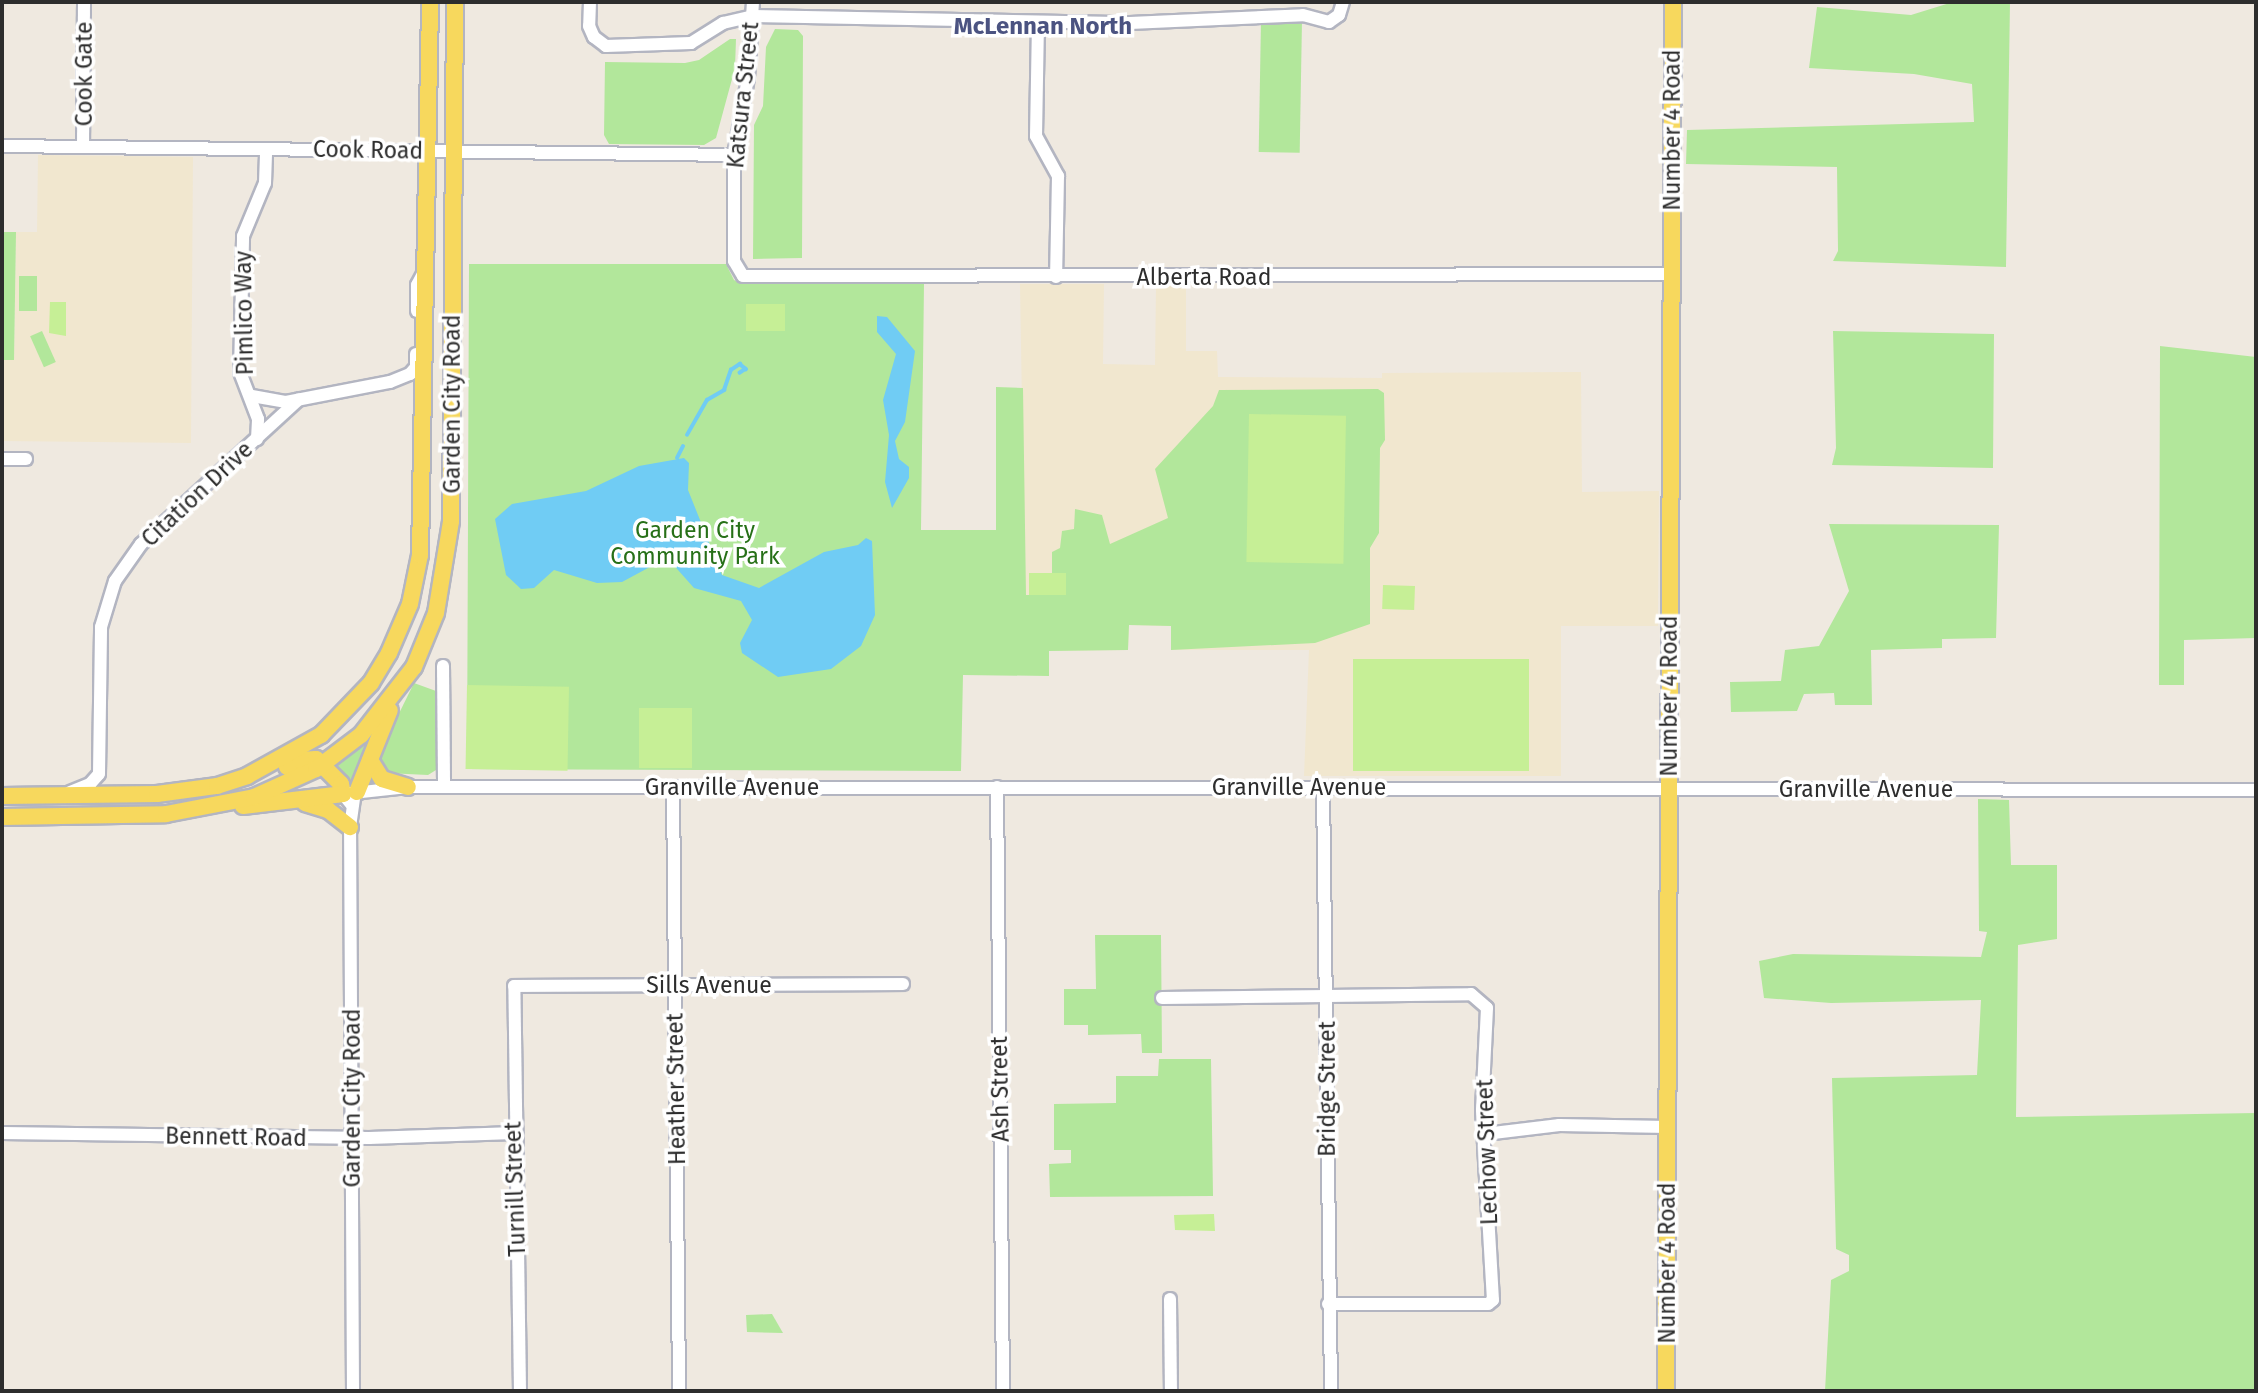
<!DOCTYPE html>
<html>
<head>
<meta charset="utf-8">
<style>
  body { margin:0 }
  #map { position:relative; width:2258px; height:1393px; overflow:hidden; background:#efe9e0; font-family:"Fira Sans",sans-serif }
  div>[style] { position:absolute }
  .education>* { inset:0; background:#f1e7cf }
  .green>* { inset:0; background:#b2e79b; transform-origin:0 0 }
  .pitch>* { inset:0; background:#c6ef96; transform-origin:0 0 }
  .water>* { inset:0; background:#70ccf4 }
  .stream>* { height:3.5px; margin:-1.75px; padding:0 1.75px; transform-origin:1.75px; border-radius:1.75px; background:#70ccf4 }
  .roads { filter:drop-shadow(2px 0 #b3b5c1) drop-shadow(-2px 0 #b3b5c1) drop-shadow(0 2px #b3b5c1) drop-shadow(0 -2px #b3b5c1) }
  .minor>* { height:12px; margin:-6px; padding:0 6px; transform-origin:6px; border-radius:6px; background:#fff }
  .major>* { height:16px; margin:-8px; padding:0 8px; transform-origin:8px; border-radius:8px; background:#f7d85d }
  span { translate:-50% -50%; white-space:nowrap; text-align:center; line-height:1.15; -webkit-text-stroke:7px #fff; paint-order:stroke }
  .street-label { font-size:23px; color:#2d2d2d }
  .park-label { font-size:23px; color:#277018 }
  .neighbourhood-label { font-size:24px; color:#4b5381; font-weight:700 }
  .frame { position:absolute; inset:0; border:4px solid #2d2d2d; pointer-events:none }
</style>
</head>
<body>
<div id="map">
  <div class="education">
    <div style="clip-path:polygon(38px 155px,193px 157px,191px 443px,2px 441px,2px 360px,14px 360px,16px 232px,37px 232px)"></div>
    <div style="clip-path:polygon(1020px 284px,1104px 284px,1103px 364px,1155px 365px,1156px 285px,1186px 284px,1186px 351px,1217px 351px,1218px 377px,1382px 378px,1382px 373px,1581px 372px,1582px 492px,1659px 491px,1658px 626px,1561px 626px,1561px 776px,1304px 776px,1309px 650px,1171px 650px,1171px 626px,1129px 625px,1128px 650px,1026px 651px)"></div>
  </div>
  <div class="green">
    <div style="clip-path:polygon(1953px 2px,2010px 2px,2006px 267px,1833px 261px,1838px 251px,1837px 167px,1686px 164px,1687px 130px,1974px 122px,1972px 84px,1914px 74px,1809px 68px,1817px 7px,1911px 15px)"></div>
    <div style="left:1261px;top:20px;width:41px;height:132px;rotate:1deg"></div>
    <div style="clip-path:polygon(775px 29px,798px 30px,803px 36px,802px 258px,753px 259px,754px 125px,763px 106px,766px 47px)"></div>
    <div style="clip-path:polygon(730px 39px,736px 39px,735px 68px,716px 138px,704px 145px,609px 144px,604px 135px,605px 62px,685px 63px,699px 60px)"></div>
    <div style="clip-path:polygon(2px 232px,16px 232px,14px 360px,2px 360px)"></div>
    <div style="clip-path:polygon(469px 264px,726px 264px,734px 280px,742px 284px,924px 284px,921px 530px,996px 530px,996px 387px,1023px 388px,1026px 595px,1065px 595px,1065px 573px,1052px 573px,1052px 552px,1060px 548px,1062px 531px,1074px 529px,1075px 509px,1102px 515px,1110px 544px,1168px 518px,1155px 469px,1213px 406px,1219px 390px,1378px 389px,1384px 393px,1385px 440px,1380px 448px,1379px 533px,1370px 548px,1370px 624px,1315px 643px,1171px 650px,1171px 626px,1129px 625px,1128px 650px,1049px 651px,1049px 676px,963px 675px,961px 771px,467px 769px)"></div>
    <div style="left:19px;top:276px;width:18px;height:35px"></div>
    <div style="left:42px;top:331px;width:34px;height:13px;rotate:66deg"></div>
    <div style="clip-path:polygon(1833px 331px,1994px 334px,1993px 468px,1832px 465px,1836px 448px)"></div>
    <div style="clip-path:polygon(2160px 346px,2256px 357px,2256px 638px,2184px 640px,2184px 685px,2159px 685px)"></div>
    <div style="clip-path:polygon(1829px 524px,1999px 525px,1996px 638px,1942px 639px,1942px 648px,1871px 650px,1872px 705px,1835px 705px,1834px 693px,1804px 694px,1797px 711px,1731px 712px,1730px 682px,1781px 681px,1785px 650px,1819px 646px,1849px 591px)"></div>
    <div style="clip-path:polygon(414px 683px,436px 691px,436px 770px,428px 775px,386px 773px,379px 754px)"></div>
    <div style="clip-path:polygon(374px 731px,354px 785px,349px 784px,333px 766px)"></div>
    <div style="clip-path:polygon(1978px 799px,2009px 800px,2011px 865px,2057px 865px,2057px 939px,2018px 945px,2016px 1117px,2256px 1113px,2256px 1391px,1825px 1391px,1831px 1280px,1849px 1271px,1849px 1255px,1836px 1249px,1832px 1078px,1977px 1075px,1981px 1000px,1831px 1003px,1764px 998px,1759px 961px,1793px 954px,1981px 957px,1987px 932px,1979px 931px)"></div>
    <div style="clip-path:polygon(1095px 935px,1161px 935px,1162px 1053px,1142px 1053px,1141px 1034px,1088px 1035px,1088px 1025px,1064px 1025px,1064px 989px,1096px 989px)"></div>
    <div style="clip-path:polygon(1159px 1059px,1211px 1059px,1213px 1196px,1050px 1197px,1049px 1164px,1071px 1163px,1071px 1150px,1054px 1150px,1054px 1104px,1116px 1103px,1116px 1076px,1158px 1076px)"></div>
    <div style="clip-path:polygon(772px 1314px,783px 1333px,747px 1332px,746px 1315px)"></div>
  </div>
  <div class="pitch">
    <div style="clip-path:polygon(50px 302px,66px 302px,66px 336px,49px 333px)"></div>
    <div style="left:746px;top:304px;width:39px;height:27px"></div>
    <div style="left:1249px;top:414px;width:97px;height:148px;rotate:1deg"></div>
    <div style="left:1029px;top:573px;width:37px;height:22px"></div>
    <div style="left:1383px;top:585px;width:32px;height:24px;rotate:2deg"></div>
    <div style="left:1353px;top:659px;width:176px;height:112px"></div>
    <div style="left:467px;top:685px;width:102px;height:84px;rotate:1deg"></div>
    <div style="left:639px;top:708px;width:53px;height:60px"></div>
    <div style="clip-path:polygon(1214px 1214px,1215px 1231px,1175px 1230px,1174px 1215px)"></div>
  </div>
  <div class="water">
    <div style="clip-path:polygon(877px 316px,887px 317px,915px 351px,905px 422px,895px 441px,899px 459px,909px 467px,909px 478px,892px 508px,885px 482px,889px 435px,883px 400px,896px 354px,877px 332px)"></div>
    <div style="clip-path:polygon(684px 458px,689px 463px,688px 490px,722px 575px,759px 588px,824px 552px,858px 545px,866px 538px,872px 541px,875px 615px,861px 646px,831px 669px,778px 677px,742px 653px,740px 643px,752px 620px,741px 601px,694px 588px,670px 561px,661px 561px,622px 582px,597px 583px,554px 570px,534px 588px,521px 589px,506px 575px,495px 519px,512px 504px,586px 491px,639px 466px)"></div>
  </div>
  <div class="stream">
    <div style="left:687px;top:435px;width:40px;rotate:-60.3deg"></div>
    <div style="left:707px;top:400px;width:20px;rotate:-30deg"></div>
    <div style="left:724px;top:390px;width:21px;rotate:-71deg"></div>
    <div style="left:731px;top:370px;width:11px;rotate:-34deg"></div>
    <div style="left:740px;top:364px;width:8px;rotate:40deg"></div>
    <div style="left:746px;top:369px;width:7px;rotate:146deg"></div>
    <div style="left:677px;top:458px;width:13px;rotate:-63deg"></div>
  </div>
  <div class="roads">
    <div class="minor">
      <div style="left:590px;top:2px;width:24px;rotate:92deg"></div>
      <div style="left:589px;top:26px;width:12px;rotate:66deg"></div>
      <div style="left:594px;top:37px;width:15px;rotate:37deg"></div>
      <div style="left:606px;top:46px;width:85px;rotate:-2deg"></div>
      <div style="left:691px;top:43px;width:38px;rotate:-32deg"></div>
      <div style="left:723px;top:23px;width:31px;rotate:-13deg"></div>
      <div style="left:753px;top:16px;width:377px;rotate:1.1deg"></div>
      <div style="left:1130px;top:23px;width:173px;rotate:-2.6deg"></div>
      <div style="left:1303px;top:15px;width:27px;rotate:15deg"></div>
      <div style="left:1329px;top:22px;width:12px;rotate:-35deg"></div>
      <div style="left:1339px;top:15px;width:14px;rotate:-73deg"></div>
      <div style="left:753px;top:2px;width:76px;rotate:93.8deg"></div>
      <div style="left:748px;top:78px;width:78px;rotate:100.3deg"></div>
      <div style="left:734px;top:155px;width:106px;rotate:90deg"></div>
      <div style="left:734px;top:261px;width:17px;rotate:59deg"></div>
      <div style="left:743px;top:276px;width:929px;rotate:-0.12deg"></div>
      <div style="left:1038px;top:22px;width:114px;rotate:91deg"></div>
      <div style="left:1036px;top:136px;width:46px;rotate:61.2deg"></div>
      <div style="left:1058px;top:176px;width:101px;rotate:91.1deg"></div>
      <div style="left:2px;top:146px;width:732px;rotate:0.7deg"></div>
      <div style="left:83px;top:147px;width:145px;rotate:-89.6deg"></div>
      <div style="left:417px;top:311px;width:26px;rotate:-90deg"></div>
      <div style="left:417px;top:285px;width:15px;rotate:-62deg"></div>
      <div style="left:252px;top:396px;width:35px;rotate:10deg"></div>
      <div style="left:286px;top:402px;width:106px;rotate:-10.9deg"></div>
      <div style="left:390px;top:382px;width:22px;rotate:-22deg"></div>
      <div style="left:410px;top:374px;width:9px;rotate:-49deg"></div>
      <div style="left:416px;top:367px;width:13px;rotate:-90deg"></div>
      <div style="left:257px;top:439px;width:20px;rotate:-87deg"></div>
      <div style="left:258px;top:419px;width:50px;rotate:-111deg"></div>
      <div style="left:240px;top:372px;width:136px;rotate:-88.7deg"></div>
      <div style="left:243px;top:236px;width:57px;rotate:-67.5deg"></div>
      <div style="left:265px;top:183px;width:34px;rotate:-88deg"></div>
      <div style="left:2px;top:459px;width:24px"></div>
      <div style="left:443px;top:666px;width:121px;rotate:89.5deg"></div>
      <div style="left:673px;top:787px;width:604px;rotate:89.43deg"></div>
      <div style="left:997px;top:787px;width:604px;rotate:89.43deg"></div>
      <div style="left:1323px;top:787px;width:604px;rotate:89.24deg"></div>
      <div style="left:70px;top:792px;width:22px;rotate:-22deg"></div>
      <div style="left:90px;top:784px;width:13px;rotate:-48deg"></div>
      <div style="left:99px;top:774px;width:147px;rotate:-89.2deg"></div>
      <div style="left:101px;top:627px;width:48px;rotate:-73.1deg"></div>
      <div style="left:115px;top:581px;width:45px;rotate:-54.9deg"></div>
      <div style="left:141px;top:544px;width:214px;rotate:-42.5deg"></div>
      <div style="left:351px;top:804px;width:13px;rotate:-129deg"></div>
      <div style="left:343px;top:794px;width:65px;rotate:-6.1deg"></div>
      <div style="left:408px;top:787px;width:1848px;rotate:0.09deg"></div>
      <div style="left:1162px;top:998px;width:309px;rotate:-0.7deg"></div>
      <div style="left:1471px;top:994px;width:21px;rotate:41deg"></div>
      <div style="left:1487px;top:1008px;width:102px;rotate:92.8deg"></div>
      <div style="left:1482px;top:1110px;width:190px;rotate:86.7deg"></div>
      <div style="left:1493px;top:1300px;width:6px;rotate:141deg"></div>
      <div style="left:1488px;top:1304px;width:160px;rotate:180deg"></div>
      <div style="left:2px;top:1133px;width:367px;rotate:0.8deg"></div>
      <div style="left:369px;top:1138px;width:144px;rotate:-2deg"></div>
      <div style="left:1485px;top:1134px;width:75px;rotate:-6.9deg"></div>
      <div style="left:1559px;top:1125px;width:109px;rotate:1.1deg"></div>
      <div style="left:1170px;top:1299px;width:92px;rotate:89.4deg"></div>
      <div style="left:353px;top:1391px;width:564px;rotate:-90.3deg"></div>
      <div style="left:350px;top:827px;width:30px;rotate:-82deg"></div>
      <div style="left:520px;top:1391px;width:405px;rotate:-90.8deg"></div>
      <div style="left:514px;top:986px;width:389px;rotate:-0.3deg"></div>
    </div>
    <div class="major">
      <div style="left:370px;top:760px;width:22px;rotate:58deg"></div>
      <div style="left:382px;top:779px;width:27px;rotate:17deg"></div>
      <div style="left:287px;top:767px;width:15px;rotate:-28deg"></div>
      <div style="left:300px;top:760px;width:16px;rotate:-4deg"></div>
      <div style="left:316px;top:759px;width:35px;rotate:45deg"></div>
      <div style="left:341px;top:784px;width:10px;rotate:79deg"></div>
      <div style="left:357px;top:792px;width:88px;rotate:-68.1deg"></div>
      <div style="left:2px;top:796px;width:155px;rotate:-0.7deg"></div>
      <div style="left:157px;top:794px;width:61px;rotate:-7.6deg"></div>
      <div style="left:217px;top:786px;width:32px;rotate:-18deg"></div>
      <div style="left:247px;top:776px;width:85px;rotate:-29deg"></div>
      <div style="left:321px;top:735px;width:72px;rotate:-46.1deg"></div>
      <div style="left:371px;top:683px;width:35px;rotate:-59deg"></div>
      <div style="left:389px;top:653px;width:53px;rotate:-66.8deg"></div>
      <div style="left:410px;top:604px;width:50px;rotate:-78.5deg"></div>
      <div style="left:420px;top:555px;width:553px;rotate:-88.96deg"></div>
      <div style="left:305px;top:803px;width:24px;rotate:17deg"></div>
      <div style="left:328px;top:810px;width:28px;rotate:38deg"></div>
      <div style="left:243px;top:806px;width:101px;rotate:-6.8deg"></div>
      <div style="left:2px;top:817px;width:164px;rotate:-1deg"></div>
      <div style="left:166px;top:814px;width:90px;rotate:-10.9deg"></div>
      <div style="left:254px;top:797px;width:68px;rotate:-24.3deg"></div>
      <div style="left:316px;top:769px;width:56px;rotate:-37.1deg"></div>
      <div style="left:361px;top:735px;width:86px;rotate:-52.1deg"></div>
      <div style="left:414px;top:667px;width:58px;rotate:-67.8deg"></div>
      <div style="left:436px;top:613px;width:93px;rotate:-80.7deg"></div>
      <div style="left:451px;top:521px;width:519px;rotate:-89.56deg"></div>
      <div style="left:1666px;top:1391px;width:1389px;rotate:-89.71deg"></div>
    </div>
  </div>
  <div class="street-label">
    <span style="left:84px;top:74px;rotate:-90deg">Cook Gate</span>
    <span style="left:743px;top:95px;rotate:-84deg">Katsura Street</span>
    <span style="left:1672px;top:130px;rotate:-90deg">Number 4 Road</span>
    <span style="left:368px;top:150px;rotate:1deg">Cook Road</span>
    <span style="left:1204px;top:277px">Alberta Road</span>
    <span style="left:244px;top:313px;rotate:-91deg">Pimlico Way</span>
    <span style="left:452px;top:404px;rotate:-90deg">Garden City Road</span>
    <span style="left:197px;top:494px;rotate:-43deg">Citation Drive</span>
    <span style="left:1669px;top:696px;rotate:-90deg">Number 4 Road</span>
    <span style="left:732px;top:787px">Granville Avenue</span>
    <span style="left:1299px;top:787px">Granville Avenue</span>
    <span style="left:1866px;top:789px">Granville Avenue</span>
    <span style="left:709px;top:985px">Sills Avenue</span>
    <span style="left:676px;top:1089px;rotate:-91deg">Heather Street</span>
    <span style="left:1000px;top:1089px;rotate:-91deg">Ash Street</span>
    <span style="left:1327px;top:1089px;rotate:-90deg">Bridge Street</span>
    <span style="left:352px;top:1098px;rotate:-90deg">Garden City Road</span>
    <span style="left:236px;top:1137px;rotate:1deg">Bennett Road</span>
    <span style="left:1487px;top:1152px;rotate:-92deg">Lechow Street</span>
    <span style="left:515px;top:1189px;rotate:-92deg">Turnill Street</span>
    <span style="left:1667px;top:1263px;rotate:-90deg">Number 4 Road</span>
  </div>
  <div class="park-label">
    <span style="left:695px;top:543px">Garden City<br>Community Park</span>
  </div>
  <div class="neighbourhood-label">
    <span style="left:1043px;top:27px">McLennan North</span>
  </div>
  <div class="frame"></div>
</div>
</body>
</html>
